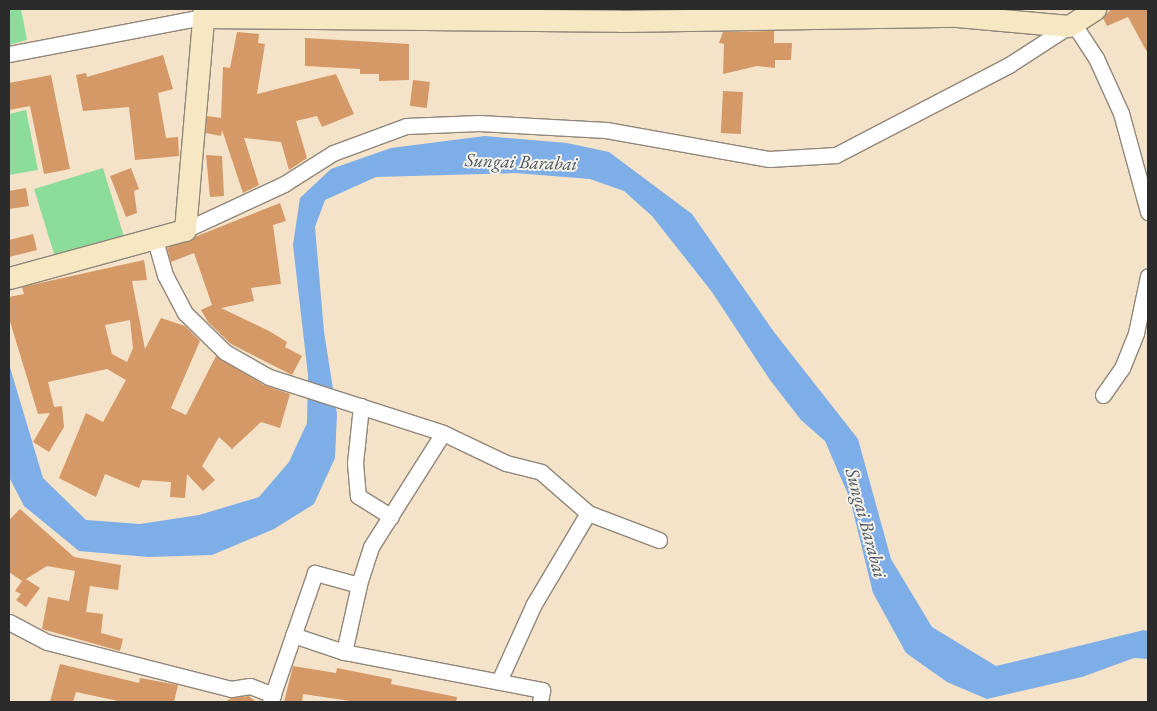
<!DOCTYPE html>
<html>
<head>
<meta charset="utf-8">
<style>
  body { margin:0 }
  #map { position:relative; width:1157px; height:711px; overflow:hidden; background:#f4e2c9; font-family:"EB Garamond",serif }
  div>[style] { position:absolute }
  .green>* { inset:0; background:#8cdc9b; transform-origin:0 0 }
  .water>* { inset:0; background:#7daee8 }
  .building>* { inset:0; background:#d59867; transform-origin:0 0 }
  .roads { filter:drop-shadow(1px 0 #90867a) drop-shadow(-1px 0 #90867a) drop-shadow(0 1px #90867a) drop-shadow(0 -1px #90867a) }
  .street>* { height:15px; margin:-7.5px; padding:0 7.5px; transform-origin:7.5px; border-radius:7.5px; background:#fff }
  .secondary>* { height:21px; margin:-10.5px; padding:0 10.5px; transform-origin:10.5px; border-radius:10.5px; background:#f7e8c3 }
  span { translate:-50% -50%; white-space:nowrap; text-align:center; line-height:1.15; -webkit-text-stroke:4px #f7f3e8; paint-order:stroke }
  .water-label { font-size:19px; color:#445264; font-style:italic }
  .frame { position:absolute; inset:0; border:10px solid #2b2b2b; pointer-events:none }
</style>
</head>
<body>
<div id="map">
  <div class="green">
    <div style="clip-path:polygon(9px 9px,21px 9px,27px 40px,9px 45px)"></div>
    <div style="clip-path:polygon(26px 110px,38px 170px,9px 175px,9px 114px)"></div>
    <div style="left:103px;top:168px;width:71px;height:72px;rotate:73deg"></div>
  </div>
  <div class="water">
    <div style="clip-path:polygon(485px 136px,567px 143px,609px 152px,692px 214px,774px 332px,858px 439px,891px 559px,932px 627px,996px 666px,1144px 630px,1148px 631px,1148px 659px,1134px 658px,1082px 677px,987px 699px,947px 682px,906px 653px,873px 593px,850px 499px,825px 441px,801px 420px,770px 380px,712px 292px,652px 216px,624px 191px,590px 179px,515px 173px,376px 177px,325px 200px,315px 227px,324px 332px,337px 414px,335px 458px,314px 504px,274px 529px,212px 555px,148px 557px,79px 551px,24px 506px,9px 477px,9px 364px,43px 478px,86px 520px,140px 524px,199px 515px,259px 497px,289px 462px,307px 423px,308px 375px,293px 245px,300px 198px,331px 169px,391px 148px)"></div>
  </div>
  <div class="building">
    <div style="clip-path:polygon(1111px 9px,1148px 9px,1148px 54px,1128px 17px,1107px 26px,1103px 18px)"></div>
    <div style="clip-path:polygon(774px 31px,774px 43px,792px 43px,791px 60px,775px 60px,775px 68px,757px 66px,723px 74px,724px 44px,719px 43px,723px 32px)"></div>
    <div style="clip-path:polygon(237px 32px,259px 34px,258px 43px,265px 44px,257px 94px,336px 74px,354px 114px,322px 127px,317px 116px,296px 121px,307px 158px,289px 170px,281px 142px,244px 138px,259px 185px,243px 193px,222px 130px,221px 136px,206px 133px,207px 116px,221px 118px,223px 67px,230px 68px)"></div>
    <div style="clip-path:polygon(305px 38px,409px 44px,409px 80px,379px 81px,379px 74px,360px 74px,360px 69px,305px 66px)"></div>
    <div style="clip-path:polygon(163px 55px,173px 89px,158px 93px,166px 138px,178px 137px,179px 156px,135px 160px,129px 107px,83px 111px,76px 75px,86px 73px,87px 77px)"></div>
    <div style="clip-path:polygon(51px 75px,70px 169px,44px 174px,30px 106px,9px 110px,9px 83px)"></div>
    <div style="left:413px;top:80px;width:17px;height:26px;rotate:7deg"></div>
    <div style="left:723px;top:91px;width:20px;height:42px;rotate:3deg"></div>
    <div style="clip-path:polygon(206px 155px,222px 156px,224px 196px,210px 197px)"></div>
    <div style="clip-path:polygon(131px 168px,139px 189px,134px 191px,137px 213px,126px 217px,110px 176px)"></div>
    <div style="clip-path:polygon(26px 188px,29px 206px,9px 209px,9px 191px)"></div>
    <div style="clip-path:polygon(280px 203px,286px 221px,273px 225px,281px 284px,251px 288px,254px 301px,221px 308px,269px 331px,287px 342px,285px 347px,302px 356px,292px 375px,231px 344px,208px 322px,201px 310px,212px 305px,194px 253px,171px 262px,167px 248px)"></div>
    <div style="clip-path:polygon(33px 234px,37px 250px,9px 257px,9px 240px)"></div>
    <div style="clip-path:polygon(evenodd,144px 260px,147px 280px,132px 281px,145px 349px,161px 318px,185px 326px,200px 341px,171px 408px,186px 415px,216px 356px,264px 385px,290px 394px,280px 428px,261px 422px,232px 449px,219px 437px,202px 466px,215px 480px,203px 491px,187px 474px,185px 498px,170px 497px,171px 482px,142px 480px,139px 488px,105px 474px,96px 497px,59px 478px,86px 413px,103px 422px,126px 380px,107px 369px,48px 382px,54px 407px,62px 406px,64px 427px,49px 452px,33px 442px,50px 413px,38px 414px,9px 318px,9px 297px,24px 294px,22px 287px,144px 260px,130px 320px,133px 348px,127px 362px,112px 354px,105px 325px,130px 320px)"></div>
    <div style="clip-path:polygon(20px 509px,74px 557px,121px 565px,118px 590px,90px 586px,86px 612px,103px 614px,101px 633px,123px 639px,120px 651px,42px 629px,48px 597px,69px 601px,75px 571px,47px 566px,26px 579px,40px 588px,26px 607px,16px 600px,21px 594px,15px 591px,22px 581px,9px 572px,9px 520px)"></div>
    <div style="clip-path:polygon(60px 664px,139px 683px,140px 678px,178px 685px,174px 702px,123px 702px,76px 692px,73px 702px,50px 702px)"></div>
    <div style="clip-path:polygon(293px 666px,336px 673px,337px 668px,392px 679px,391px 684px,457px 697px,456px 702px,357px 702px,303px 694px,302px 702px,284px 702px)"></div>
    <div style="clip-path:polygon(249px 696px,256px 702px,225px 702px,231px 698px)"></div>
  </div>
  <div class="roads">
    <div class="street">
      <div style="left:1073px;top:23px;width:42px;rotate:56.7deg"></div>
      <div style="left:1096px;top:58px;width:60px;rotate:65.6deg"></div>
      <div style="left:1121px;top:113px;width:103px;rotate:74.7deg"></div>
      <div style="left:9px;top:54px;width:197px;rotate:-10.8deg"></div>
      <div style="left:185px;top:230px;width:109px;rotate:-24.9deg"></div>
      <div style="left:284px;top:184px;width:58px;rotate:-32.3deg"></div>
      <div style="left:333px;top:153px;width:78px;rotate:-20.3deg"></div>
      <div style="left:406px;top:126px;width:73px;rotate:-2.4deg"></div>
      <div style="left:479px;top:123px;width:127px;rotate:3.2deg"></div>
      <div style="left:606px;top:130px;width:166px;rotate:10.1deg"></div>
      <div style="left:769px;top:159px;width:67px;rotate:-3.4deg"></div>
      <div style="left:836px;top:155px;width:195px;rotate:-27.5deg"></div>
      <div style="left:1009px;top:65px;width:72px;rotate:-33deg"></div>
      <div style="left:155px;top:240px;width:36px;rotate:74deg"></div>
      <div style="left:165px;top:275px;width:43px;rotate:62.2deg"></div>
      <div style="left:185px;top:313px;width:56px;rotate:44.3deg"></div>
      <div style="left:225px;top:352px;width:51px;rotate:29.6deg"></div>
      <div style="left:269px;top:377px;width:183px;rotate:17.8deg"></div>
      <div style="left:443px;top:433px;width:135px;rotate:122.3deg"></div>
      <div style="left:371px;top:547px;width:40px;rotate:108deg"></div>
      <div style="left:359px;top:585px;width:46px;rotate:-164.7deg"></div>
      <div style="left:315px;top:573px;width:137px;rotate:109.2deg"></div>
      <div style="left:1103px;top:395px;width:33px;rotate:-55deg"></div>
      <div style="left:1122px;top:368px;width:38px;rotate:-68deg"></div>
      <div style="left:1136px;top:333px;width:58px;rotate:-78.1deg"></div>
      <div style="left:361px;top:406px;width:57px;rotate:96deg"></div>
      <div style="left:355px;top:463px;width:33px;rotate:85deg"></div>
      <div style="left:358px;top:496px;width:39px;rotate:32deg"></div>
      <div style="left:443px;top:433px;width:70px;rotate:25.5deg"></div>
      <div style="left:506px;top:463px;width:36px;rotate:14deg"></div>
      <div style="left:541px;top:472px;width:62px;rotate:41.1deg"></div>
      <div style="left:588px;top:513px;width:76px;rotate:20.8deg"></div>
      <div style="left:9px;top:622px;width:43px;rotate:27.8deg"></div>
      <div style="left:47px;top:642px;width:190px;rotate:14.3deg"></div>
      <div style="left:231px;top:689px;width:19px;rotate:-9deg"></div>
      <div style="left:250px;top:686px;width:25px;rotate:21deg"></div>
      <div style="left:293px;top:635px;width:54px;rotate:18.4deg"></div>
      <div style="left:344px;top:652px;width:69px;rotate:-77.4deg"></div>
      <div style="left:344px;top:652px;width:202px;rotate:10.9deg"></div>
      <div style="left:542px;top:690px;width:12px;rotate:99deg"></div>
      <div style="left:499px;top:681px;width:85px;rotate:-65.6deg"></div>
      <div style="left:534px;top:604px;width:106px;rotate:-59.3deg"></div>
    </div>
    <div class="secondary">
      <div style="left:203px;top:17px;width:417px;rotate:0.5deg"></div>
      <div style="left:620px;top:21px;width:337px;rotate:-0.9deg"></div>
      <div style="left:957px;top:16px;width:112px;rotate:5.1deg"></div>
      <div style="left:1069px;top:26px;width:31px;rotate:-33deg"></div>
      <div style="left:9px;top:278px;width:182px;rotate:-15.3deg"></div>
      <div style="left:185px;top:230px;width:222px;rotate:-85.1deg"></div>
    </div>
  </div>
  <div class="water-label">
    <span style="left:521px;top:162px;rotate:2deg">Sungai Barabai</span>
    <span style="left:866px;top:523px;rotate:75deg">Sungai Barabai</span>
  </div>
  <div class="frame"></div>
</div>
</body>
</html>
